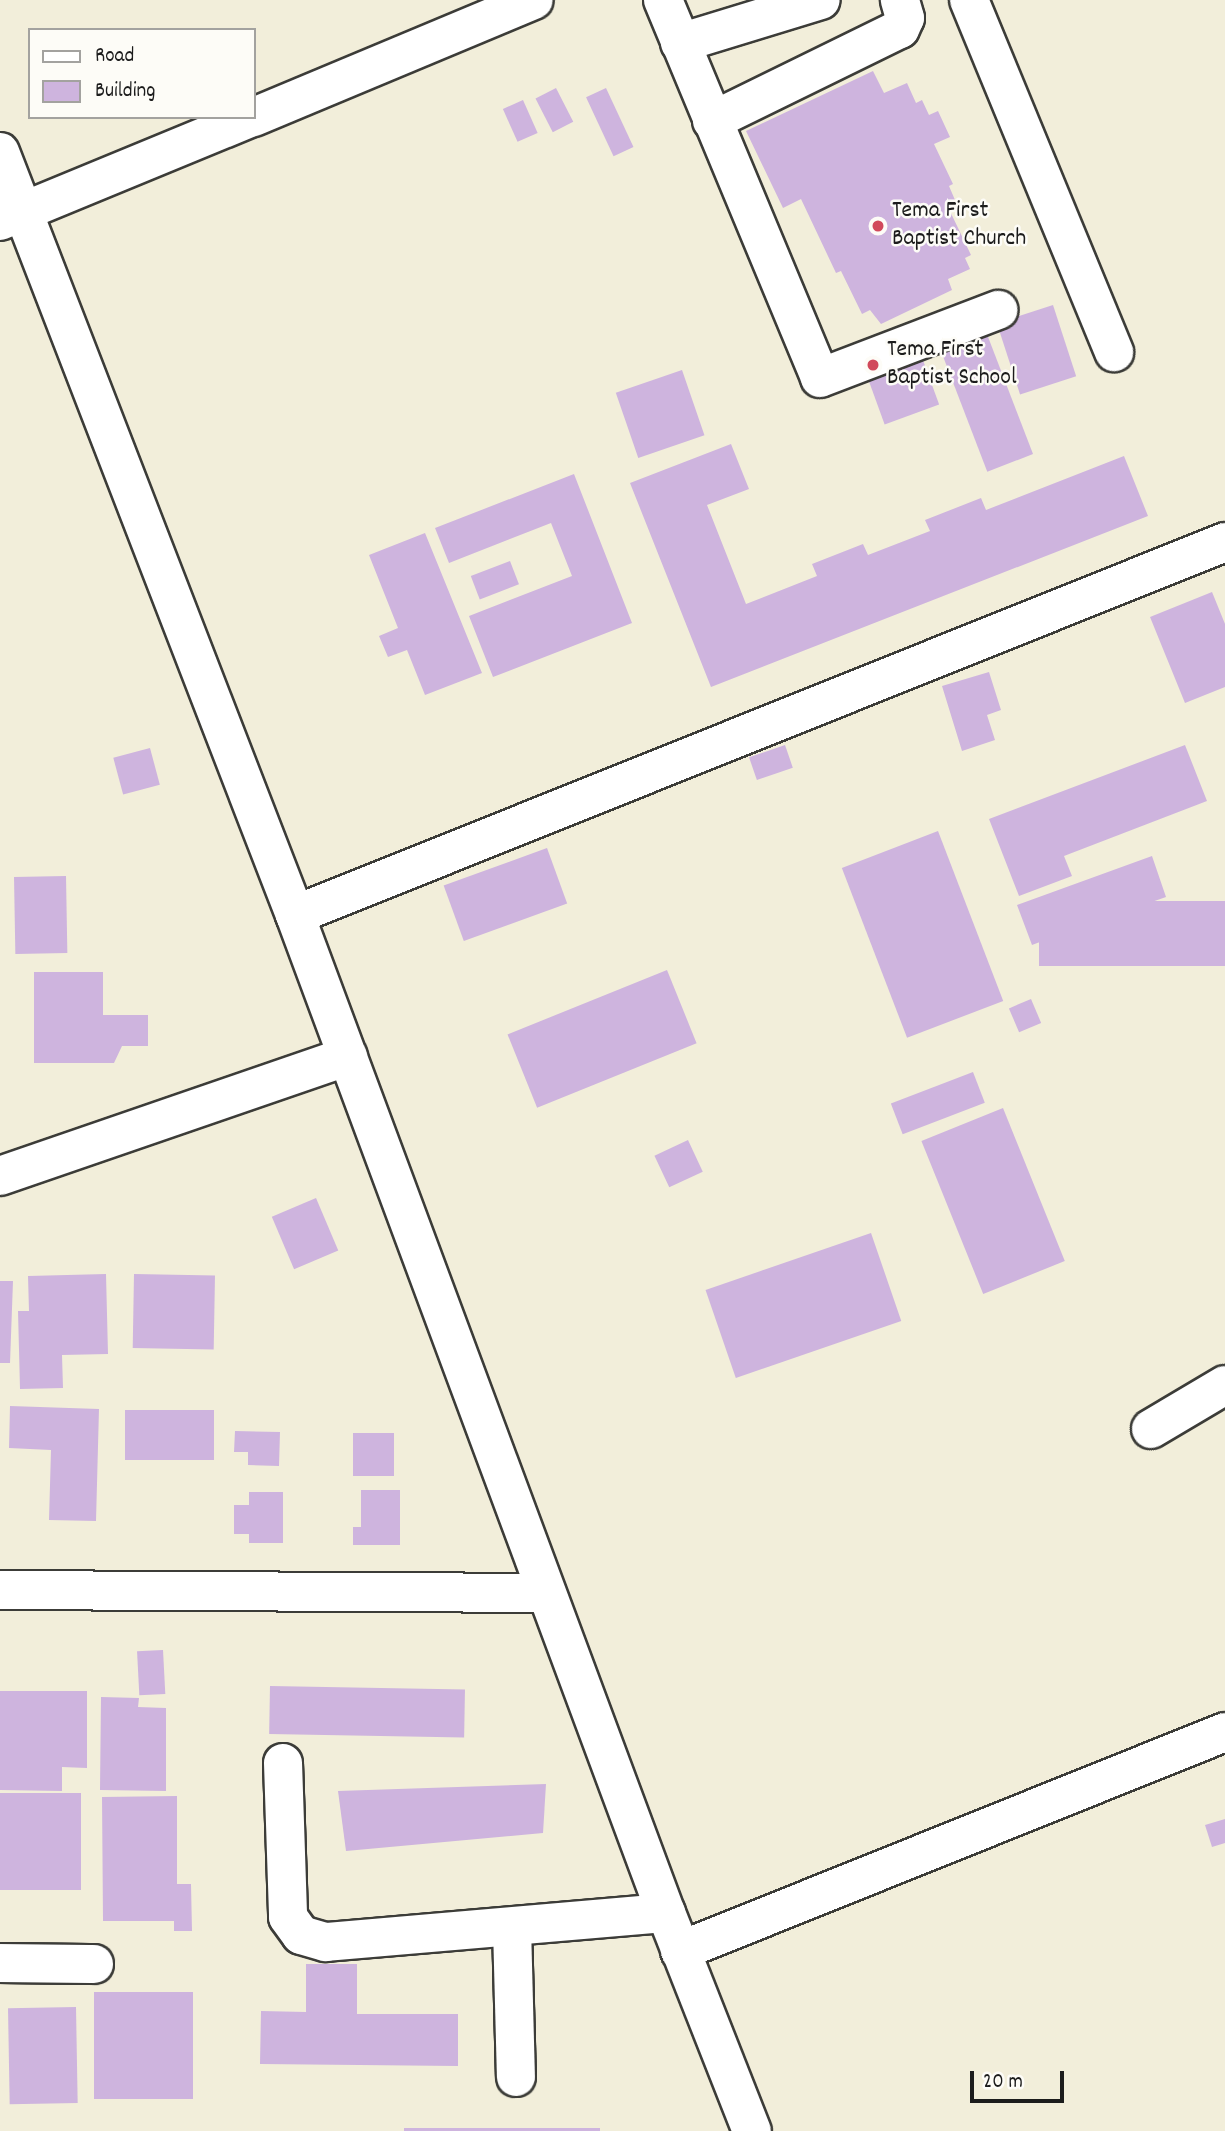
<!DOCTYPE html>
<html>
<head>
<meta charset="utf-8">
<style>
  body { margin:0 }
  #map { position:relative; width:1225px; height:2131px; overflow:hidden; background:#f2eeda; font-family:Dekko,sans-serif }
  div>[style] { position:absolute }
  .building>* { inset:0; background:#ceb4de; transform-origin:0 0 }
  .roads { filter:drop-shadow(2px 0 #3c3c38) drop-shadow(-2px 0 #3c3c38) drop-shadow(0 2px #3c3c38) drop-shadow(0 -2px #3c3c38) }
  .minor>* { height:38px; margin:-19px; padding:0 19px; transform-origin:19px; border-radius:19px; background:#fff }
  .dots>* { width:19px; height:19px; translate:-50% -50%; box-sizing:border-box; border:4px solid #fdfcf7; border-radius:50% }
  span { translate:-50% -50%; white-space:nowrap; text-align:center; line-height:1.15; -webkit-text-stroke:5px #fdfcf7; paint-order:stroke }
  .poi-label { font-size:24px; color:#1c1c1c }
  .left { translate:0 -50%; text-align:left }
  .legend { position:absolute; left:28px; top:28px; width:228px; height:91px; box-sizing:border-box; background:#fdfcf7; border:2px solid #a3a29f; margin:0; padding:9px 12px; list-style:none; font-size:21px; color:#1c1c1c }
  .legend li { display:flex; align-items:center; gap:14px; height:35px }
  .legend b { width:35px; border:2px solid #a3a29f }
  .scale { position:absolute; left:970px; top:2071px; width:94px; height:32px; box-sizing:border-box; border:4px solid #1c1c1c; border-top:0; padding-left:9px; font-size:21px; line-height:24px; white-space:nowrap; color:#1c1c1c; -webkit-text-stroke:5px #fdfcf7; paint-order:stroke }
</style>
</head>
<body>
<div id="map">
  <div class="building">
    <div style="clip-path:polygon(873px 71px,884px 93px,907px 83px,916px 103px,922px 100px,929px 115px,938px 111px,950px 137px,934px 144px,953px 184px,949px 186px,955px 200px,947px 205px,971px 255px,965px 258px,970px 269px,948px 279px,952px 290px,881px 324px,870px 310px,862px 314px,841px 271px,836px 273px,801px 199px,783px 208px,746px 131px)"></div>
    <div style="left:556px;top:88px;width:38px;height:23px;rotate:63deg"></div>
    <div style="left:606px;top:88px;width:65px;height:22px;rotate:65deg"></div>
    <div style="left:523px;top:100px;width:36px;height:22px;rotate:66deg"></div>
    <div style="left:1053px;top:305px;width:75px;height:59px;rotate:72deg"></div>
    <div style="left:985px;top:329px;width:134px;height:49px;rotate:69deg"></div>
    <div style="left:920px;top:352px;width:56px;height:58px;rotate:70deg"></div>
    <div style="left:682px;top:370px;width:69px;height:70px;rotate:71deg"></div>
    <div style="clip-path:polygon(731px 444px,749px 489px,707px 505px,746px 604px,817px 576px,812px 564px,863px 544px,868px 555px,930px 531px,925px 520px,981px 498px,986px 510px,1124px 456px,1148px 516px,711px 687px,630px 483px)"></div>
    <div style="clip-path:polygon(574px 474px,632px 623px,493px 677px,469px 616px,572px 576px,551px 523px,449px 563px,435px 528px)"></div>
    <div style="clip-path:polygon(425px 533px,482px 673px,425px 695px,407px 650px,388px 657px,379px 636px,398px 628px,369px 555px)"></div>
    <div style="left:510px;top:561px;width:25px;height:42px;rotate:69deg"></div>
    <div style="clip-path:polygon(1212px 592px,1225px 624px,1225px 687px,1185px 703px,1150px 617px)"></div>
    <div style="clip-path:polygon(989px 672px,1001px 710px,987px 715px,995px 740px,962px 751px,942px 686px)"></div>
    <div style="left:785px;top:745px;width:24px;height:38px;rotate:71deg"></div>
    <div style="clip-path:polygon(1185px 745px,1207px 801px,1064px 856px,1072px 876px,1019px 896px,989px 819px)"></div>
    <div style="left:150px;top:748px;width:38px;height:38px;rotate:75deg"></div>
    <div style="left:938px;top:831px;width:182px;height:103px;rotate:69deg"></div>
    <div style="left:547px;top:848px;width:59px;height:110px;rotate:70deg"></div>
    <div style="clip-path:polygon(1152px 856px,1166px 897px,1106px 918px,1112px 934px,1075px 947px,1069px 931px,1032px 945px,1017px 905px)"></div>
    <div style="left:66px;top:876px;width:77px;height:52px;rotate:89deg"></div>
    <div style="left:1225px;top:901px;width:65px;height:186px;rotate:90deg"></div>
    <div style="left:667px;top:970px;width:79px;height:172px;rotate:68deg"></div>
    <div style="clip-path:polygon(34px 972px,103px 972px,103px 1015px,148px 1015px,148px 1046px,122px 1046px,114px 1063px,34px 1063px)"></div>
    <div style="left:1031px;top:999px;width:26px;height:24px;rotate:67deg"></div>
    <div style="left:973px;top:1072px;width:33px;height:88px;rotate:69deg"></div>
    <div style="left:1003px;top:1108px;width:165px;height:88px;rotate:68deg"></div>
    <div style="left:688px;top:1140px;width:35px;height:37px;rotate:65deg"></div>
    <div style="left:316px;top:1198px;width:57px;height:48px;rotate:67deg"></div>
    <div style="left:871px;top:1233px;width:93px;height:175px;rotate:71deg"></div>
    <div style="clip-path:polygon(106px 1274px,108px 1354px,62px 1355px,63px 1388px,20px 1389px,18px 1311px,29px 1311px,28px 1276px)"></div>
    <div style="left:134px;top:1274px;width:81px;height:74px;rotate:1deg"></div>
    <div style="clip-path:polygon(0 1281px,13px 1281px,10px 1363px,0 1363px)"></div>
    <div style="clip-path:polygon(10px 1406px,99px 1409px,96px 1521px,49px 1520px,51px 1450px,9px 1448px)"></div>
    <div style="left:214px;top:1410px;width:50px;height:89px;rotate:90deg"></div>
    <div style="clip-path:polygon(235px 1431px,280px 1432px,279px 1466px,248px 1465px,248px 1452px,234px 1452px)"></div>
    <div style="left:353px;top:1433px;width:41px;height:43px"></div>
    <div style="clip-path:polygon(361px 1490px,400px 1490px,400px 1545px,353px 1545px,353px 1527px,361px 1527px)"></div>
    <div style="clip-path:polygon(249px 1492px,283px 1492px,283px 1543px,249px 1543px,249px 1534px,234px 1534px,234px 1505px,249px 1505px)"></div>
    <div style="left:163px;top:1650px;width:44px;height:26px;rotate:87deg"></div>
    <div style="left:270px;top:1686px;width:195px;height:48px;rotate:1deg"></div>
    <div style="clip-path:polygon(0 1691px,87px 1691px,87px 1768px,62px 1767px,62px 1791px,0 1790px)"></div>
    <div style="clip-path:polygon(101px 1697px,139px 1698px,138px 1707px,166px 1708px,166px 1791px,100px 1790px)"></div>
    <div style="clip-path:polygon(546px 1784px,543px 1833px,346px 1851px,338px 1791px)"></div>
    <div style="left:0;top:1793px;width:81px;height:97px"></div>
    <div style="clip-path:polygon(177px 1796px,177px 1884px,191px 1884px,192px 1931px,174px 1931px,174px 1921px,103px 1921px,102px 1797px)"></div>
    <div style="clip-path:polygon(1225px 1819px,1225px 1843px,1212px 1847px,1205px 1825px)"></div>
    <div style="clip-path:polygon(306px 1964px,357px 1964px,357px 2014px,458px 2014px,458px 2066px,260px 2064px,261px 2011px,306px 2012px)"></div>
    <div style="left:94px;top:1992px;width:99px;height:107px"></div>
    <div style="left:76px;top:2007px;width:96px;height:68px;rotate:89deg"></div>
    <div style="left:404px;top:2128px;width:196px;height:3px"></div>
  </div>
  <div class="roads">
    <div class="minor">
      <div style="left:663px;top:0;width:409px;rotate:67.4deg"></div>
      <div style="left:820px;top:378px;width:191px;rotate:-20.9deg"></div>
      <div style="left:969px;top:0;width:381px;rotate:67.6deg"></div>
      <div style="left:680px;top:43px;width:147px;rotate:-17deg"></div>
      <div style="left:254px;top:117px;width:303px;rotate:-22.7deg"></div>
      <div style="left:712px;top:121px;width:209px;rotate:-26.1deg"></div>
      <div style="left:900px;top:29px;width:12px;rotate:-66deg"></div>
      <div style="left:905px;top:18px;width:19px;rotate:-106deg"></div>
      <div style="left:0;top:152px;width:818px;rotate:68.86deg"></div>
      <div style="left:295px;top:915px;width:1065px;rotate:69.61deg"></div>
      <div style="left:666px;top:1913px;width:234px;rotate:68.5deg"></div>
      <div style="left:0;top:221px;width:273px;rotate:-22.4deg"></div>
      <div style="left:295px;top:915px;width:1002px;rotate:-21.85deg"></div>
      <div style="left:0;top:1176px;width:368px;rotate:-19deg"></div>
      <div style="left:1151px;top:1429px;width:86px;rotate:-30.7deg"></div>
      <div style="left:0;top:1590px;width:546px;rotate:0.31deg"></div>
      <div style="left:283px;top:1763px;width:154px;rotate:88.1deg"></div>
      <div style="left:288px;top:1917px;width:22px;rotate:54deg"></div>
      <div style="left:301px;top:1935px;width:26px;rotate:16deg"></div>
      <div style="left:326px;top:1942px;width:341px;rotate:-4.9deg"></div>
      <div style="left:512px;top:1927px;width:150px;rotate:88.5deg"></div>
      <div style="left:680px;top:1951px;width:587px;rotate:-21.89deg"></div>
      <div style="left:0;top:1963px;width:94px;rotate:0.6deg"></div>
    </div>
  </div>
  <div class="dots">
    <div style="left:878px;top:226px;background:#d1495b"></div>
    <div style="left:873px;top:365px;background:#d1495b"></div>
  </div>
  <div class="poi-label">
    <span class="left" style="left:892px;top:226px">Tema First<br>Baptist Church</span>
    <span class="left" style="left:887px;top:365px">Tema First<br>Baptist School</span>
  </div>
  <ul class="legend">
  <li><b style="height:9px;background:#fff"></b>Road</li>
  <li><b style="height:19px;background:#ceb4de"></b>Building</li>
  </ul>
  <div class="scale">20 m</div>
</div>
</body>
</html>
